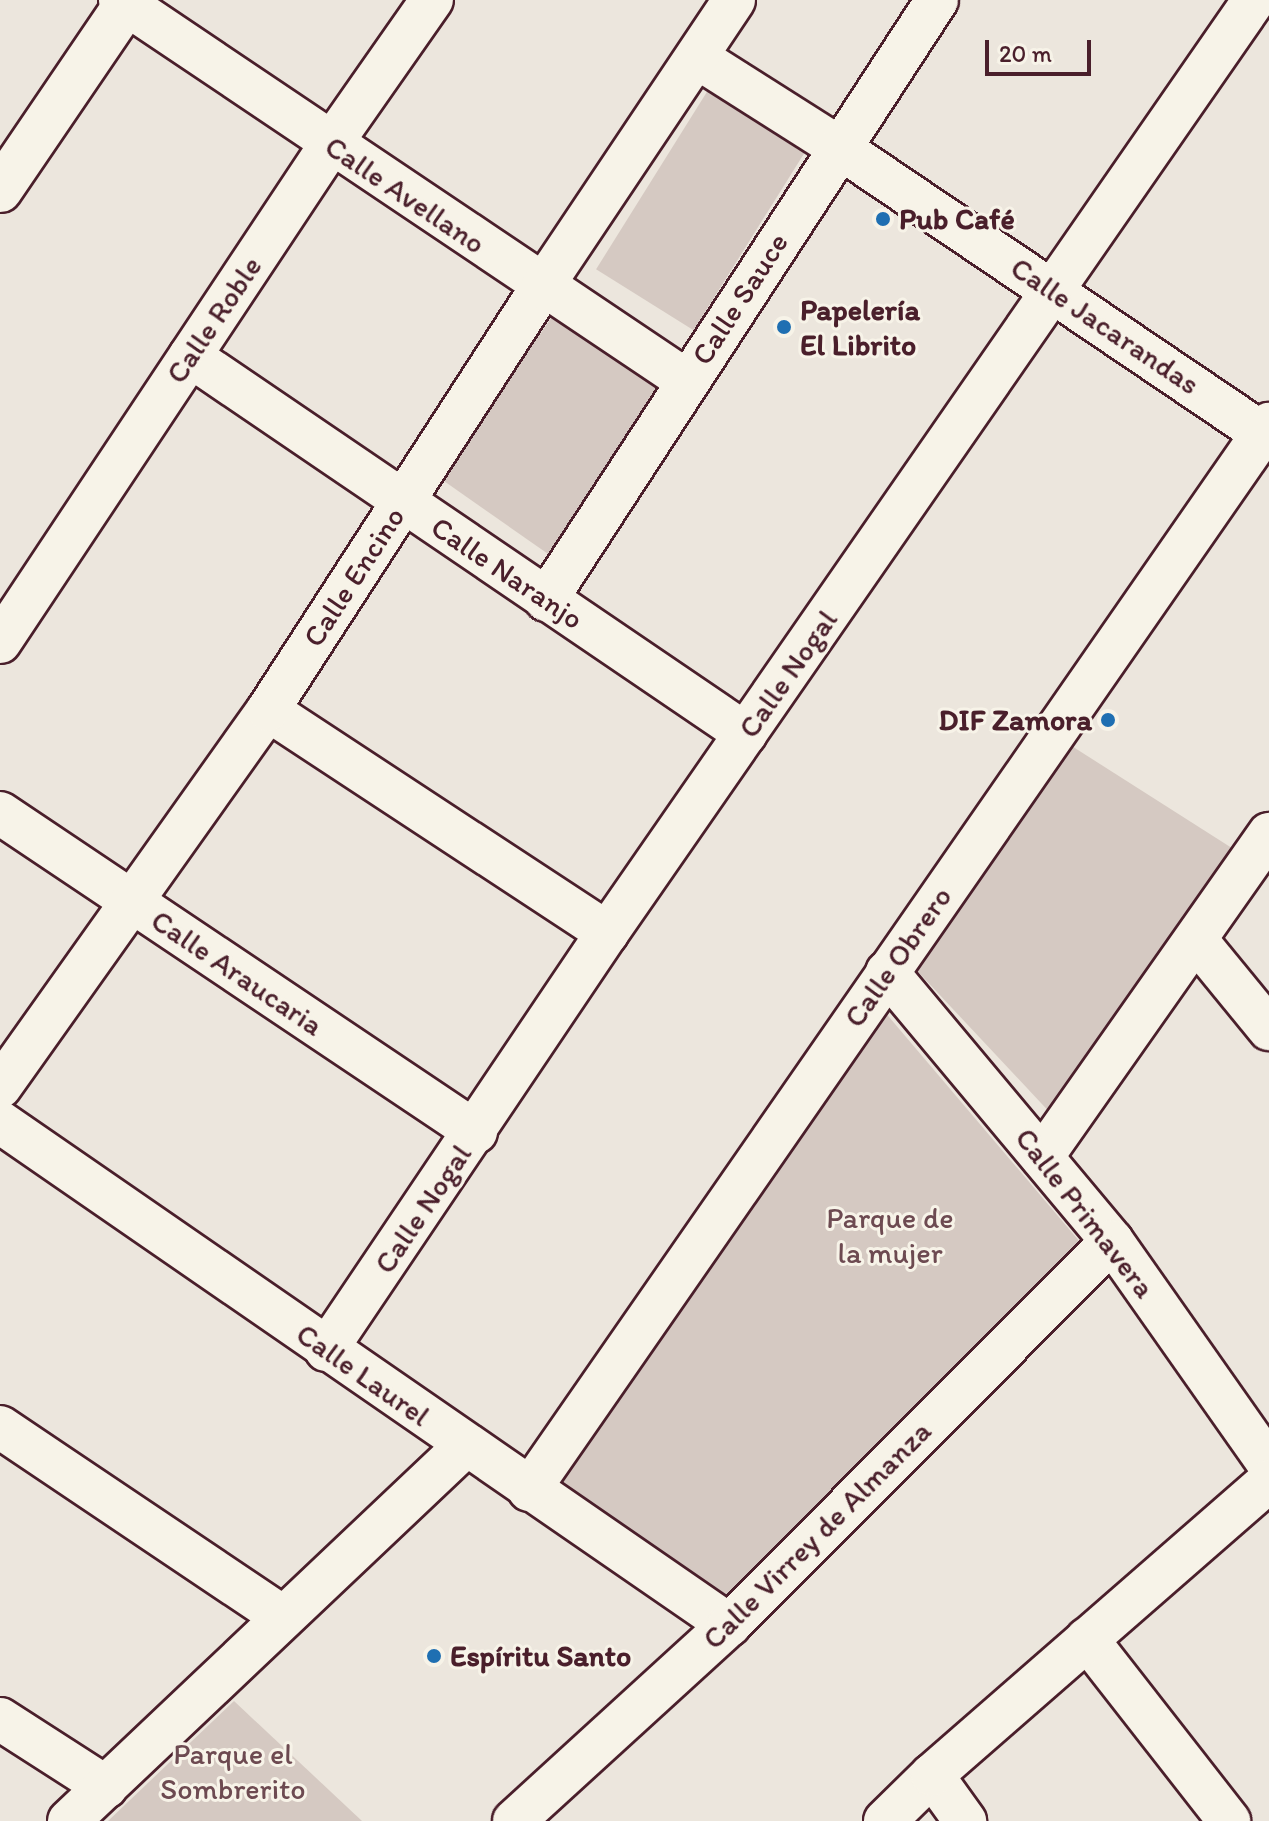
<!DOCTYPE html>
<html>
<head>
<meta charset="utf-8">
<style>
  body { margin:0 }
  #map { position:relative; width:1269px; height:1821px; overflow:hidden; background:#ece6dd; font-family:Itim,sans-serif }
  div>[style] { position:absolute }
  .green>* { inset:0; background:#d5c9c2; transform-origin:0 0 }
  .roads { filter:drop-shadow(2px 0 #4a1f2b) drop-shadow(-2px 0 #4a1f2b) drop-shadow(0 2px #4a1f2b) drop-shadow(0 -2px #4a1f2b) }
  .minor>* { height:42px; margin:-21px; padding:0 21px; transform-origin:21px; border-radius:21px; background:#f7f3e8 }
  .tertiary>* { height:44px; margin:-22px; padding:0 22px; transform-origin:22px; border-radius:22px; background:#f7f3e8 }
  .dots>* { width:22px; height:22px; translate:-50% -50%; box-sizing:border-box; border:4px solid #f7f3e8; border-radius:50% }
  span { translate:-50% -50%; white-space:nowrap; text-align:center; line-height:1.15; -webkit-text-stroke:6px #f7f3e8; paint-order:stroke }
  .street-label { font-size:30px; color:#4a1f2b }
  .poi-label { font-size:30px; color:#4a1f2b; font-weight:700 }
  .left { translate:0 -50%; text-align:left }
  .right { translate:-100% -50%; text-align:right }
  .park-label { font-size:30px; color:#6d4a51 }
  .scale { position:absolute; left:985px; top:40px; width:106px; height:36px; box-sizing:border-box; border:4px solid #4a1f2b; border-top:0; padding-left:10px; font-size:24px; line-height:28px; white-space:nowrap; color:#4a1f2b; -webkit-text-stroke:6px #f7f3e8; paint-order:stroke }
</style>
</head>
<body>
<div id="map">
  <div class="green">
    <div style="left:710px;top:87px;width:115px;height:215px;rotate:32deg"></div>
    <div style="left:554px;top:314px;width:136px;height:200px;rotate:35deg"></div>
    <div style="clip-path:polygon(1067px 743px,1235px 850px,1055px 1118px,907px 960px)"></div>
    <div style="clip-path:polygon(878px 1004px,1080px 1242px,729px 1599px,552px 1483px)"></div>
    <div style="clip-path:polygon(234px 1701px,362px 1821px,108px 1821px)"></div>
  </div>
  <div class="roads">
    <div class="minor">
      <div style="left:120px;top:0;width:683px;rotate:33.9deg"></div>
      <div style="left:698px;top:58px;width:168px;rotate:32.4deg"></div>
      <div style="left:840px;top:148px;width:518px;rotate:34.06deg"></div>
      <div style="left:190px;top:356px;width:672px;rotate:34.21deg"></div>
      <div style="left:546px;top:600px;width:716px;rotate:-56.91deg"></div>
      <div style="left:0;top:642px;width:598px;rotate:-56.39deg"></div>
      <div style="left:331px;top:144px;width:176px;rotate:-55deg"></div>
      <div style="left:268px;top:710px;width:406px;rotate:33.3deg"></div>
      <div style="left:0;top:813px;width:573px;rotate:33.83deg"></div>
      <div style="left:1197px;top:941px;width:114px;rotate:50.7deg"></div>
      <div style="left:887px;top:972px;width:351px;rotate:50.1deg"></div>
      <div style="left:1112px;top:1241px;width:273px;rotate:54.9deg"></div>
      <div style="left:0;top:1087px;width:463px;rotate:-54.6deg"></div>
      <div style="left:268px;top:710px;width:504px;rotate:-57.07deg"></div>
      <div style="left:542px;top:287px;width:345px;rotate:-56.2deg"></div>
      <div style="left:0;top:1122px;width:886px;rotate:34.61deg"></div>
      <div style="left:1042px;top:1157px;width:395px;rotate:-54.9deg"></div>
      <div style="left:326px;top:1350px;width:503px;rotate:-56.03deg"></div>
      <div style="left:607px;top:933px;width:1135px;rotate:-55.26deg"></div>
      <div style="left:0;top:1427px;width:341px;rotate:33.9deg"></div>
      <div style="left:529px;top:1490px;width:1298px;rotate:-55.23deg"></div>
      <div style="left:1087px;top:1639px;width:231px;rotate:52deg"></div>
      <div style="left:0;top:1719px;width:126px;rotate:32.7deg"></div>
      <div style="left:932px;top:1775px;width:57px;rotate:54.3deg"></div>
      <div style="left:69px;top:1821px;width:545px;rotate:-43.44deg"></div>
      <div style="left:514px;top:1821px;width:291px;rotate:-42.4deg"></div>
      <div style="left:729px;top:1625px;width:542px;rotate:-45.07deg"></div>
      <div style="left:885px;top:1821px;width:66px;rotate:-44.4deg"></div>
      <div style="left:932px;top:1775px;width:447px;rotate:-41.1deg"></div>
    </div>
    <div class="tertiary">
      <div style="left:0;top:190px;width:230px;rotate:-55.8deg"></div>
    </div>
  </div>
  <div class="dots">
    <div style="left:883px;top:219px;background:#1f6fb2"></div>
    <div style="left:784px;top:327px;background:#1f6fb2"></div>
    <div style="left:1108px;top:720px;background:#1f6fb2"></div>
    <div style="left:434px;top:1656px;background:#1f6fb2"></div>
  </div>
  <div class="street-label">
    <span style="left:405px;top:195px;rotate:34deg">Calle Avellano</span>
    <span style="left:740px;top:299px;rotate:-57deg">Calle Sauce</span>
    <span style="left:214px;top:320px;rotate:-56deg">Calle Roble</span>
    <span style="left:1105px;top:326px;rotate:34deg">Calle Jacarandas</span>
    <span style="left:507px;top:573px;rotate:34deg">Calle Naranjo</span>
    <span style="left:354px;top:577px;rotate:-57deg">Calle Encino</span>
    <span style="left:788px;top:674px;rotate:-55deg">Calle Nogal</span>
    <span style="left:898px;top:957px;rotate:-55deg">Calle Obrero</span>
    <span style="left:237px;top:973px;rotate:34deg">Calle Araucaria</span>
    <span style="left:423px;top:1209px;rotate:-56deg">Calle Nogal</span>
    <span style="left:1085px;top:1213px;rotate:52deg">Calle Primavera</span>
    <span style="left:363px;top:1375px;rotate:35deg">Calle Laurel</span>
    <span style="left:817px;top:1535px;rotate:-45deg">Calle Virrey de Almanza</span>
  </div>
  <div class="poi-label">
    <span class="left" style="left:899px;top:219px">Pub Café</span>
    <span class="left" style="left:800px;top:327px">Papelería<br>El Librito</span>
    <span class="right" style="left:1092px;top:720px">DIF Zamora</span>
    <span class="left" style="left:450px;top:1656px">Espíritu Santo</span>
  </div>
  <div class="park-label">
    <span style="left:890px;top:1235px">Parque de<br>la mujer</span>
    <span style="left:233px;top:1771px">Parque el<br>Sombrerito</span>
  </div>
  <div class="scale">20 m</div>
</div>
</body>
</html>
